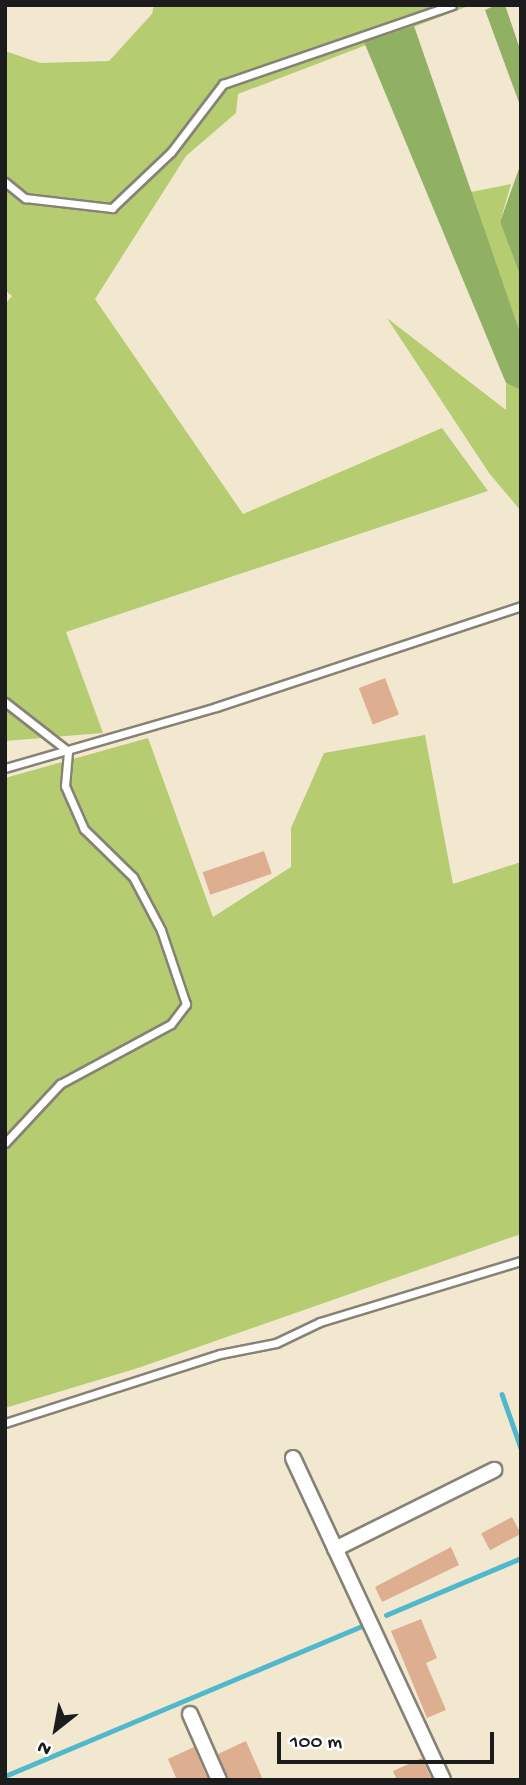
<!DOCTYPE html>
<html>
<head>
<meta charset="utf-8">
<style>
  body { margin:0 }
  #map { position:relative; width:526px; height:1785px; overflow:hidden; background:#f2e8d0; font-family:"Gochi Hand",sans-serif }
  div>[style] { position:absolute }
  .green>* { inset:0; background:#b5cc71 }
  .forest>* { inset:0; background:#90b063 }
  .stream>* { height:4.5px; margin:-2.25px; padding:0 2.25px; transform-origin:2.25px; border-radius:2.25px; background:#4fb8cc }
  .building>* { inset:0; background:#ddae8f; transform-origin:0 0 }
  .roads { filter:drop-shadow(2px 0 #878276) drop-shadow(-2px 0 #878276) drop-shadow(0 2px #878276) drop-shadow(0 -2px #878276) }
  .service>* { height:7px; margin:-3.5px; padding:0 3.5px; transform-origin:3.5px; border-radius:3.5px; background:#fff }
  .minor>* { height:14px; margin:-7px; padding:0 7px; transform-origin:7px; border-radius:7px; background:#fff }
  span { translate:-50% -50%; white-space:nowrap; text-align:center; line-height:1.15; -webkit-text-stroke:6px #fff; paint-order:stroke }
  .frame { position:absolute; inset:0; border:7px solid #1c1c1c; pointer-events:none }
  .north { position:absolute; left:21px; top:1694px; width:70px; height:70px; -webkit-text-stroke:5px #fff; paint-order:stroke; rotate:211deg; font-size:19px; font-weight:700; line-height:28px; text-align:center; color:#1c1c1c }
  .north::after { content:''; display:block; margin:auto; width:24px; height:32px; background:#1c1c1c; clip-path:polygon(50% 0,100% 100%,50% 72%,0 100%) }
  .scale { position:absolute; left:277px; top:1732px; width:217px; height:32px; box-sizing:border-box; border:4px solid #1c1c1c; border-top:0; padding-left:9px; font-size:21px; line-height:24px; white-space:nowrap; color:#1c1c1c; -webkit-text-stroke:5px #fff; paint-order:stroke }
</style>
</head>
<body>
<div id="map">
  <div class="green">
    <div style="clip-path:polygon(154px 5px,471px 5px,238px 94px,236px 113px,186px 156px,95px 299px,243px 514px,442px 428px,488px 491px,66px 632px,103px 733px,5px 741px,5px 304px,12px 296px,5px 290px,5px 51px,40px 63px,109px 61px,152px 14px)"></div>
    <div style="clip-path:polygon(511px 184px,500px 222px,521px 278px,521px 335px,471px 192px)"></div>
    <div style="clip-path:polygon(387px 318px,506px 410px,506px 383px,521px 390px,521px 511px,489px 473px)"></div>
    <div style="clip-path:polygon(425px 735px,453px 884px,521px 862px,521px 1234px,138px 1368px,5px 1408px,5px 778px,148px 738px,213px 917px,291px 867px,291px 828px,324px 753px)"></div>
  </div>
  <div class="forest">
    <div style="clip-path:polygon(496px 5px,505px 5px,521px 52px,521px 108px,485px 10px)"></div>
    <div style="clip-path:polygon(414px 26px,521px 335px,521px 390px,506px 383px,364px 42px)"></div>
    <div style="clip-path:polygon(521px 163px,521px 278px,500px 222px)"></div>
  </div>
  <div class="stream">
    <div style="left:502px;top:1394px;width:57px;rotate:70.6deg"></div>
    <div style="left:386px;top:1615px;width:147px;rotate:-22.9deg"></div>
    <div style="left:5px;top:1776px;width:386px;rotate:-22.8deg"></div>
  </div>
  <div class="building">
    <div style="left:385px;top:678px;width:39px;height:28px;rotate:69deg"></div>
    <div style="left:264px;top:851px;width:24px;height:65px;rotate:71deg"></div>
    <div style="left:512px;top:1517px;width:19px;height:35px;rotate:62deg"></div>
    <div style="clip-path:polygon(451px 1547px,459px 1565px,382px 1602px,375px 1587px)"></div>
    <div style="clip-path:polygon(421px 1619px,437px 1658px,426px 1663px,446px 1710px,427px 1718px,391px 1631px)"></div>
    <div style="clip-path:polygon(246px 1741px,263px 1780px,228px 1780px,218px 1754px)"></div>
    <div style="clip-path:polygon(194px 1747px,208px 1780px,177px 1780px,168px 1759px)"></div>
    <div style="clip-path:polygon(422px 1758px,432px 1780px,397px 1780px,393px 1771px)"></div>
  </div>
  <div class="roads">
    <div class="service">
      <div style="left:5px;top:182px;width:26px;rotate:39deg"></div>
      <div style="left:25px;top:198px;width:88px;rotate:6.6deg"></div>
      <div style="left:112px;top:208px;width:81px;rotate:-43.5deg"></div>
      <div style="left:171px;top:152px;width:86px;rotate:-52.6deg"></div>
      <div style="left:223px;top:84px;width:242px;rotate:-19deg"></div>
      <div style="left:5px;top:702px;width:80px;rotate:37.9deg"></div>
      <div style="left:5px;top:768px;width:220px;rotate:-16.1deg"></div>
      <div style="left:216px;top:707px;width:321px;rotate:-18.3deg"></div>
      <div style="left:5px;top:1143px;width:81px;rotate:-47deg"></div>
      <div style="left:60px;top:1084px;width:126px;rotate:-28.4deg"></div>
      <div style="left:171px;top:1024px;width:25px;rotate:-53deg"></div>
      <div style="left:186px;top:1004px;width:78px;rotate:-108.7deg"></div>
      <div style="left:161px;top:930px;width:60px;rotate:-117.8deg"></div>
      <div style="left:133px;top:877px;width:69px;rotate:-135.6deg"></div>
      <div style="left:84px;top:829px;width:47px;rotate:-113.8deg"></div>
      <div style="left:65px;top:786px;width:35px;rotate:-85deg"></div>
      <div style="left:5px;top:1423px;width:226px;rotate:-17.8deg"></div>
      <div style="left:220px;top:1354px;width:57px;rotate:-11.1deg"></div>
      <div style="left:276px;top:1343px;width:49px;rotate:-25.5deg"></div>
      <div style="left:320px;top:1322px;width:210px;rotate:-16.9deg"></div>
    </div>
    <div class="minor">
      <div style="left:293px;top:1458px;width:355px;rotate:65deg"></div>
      <div style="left:335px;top:1549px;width:178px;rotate:-26.4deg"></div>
      <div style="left:190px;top:1714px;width:72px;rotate:66.3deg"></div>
    </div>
  </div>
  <div class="frame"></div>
  <div class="north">N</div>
  <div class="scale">100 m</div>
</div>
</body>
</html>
